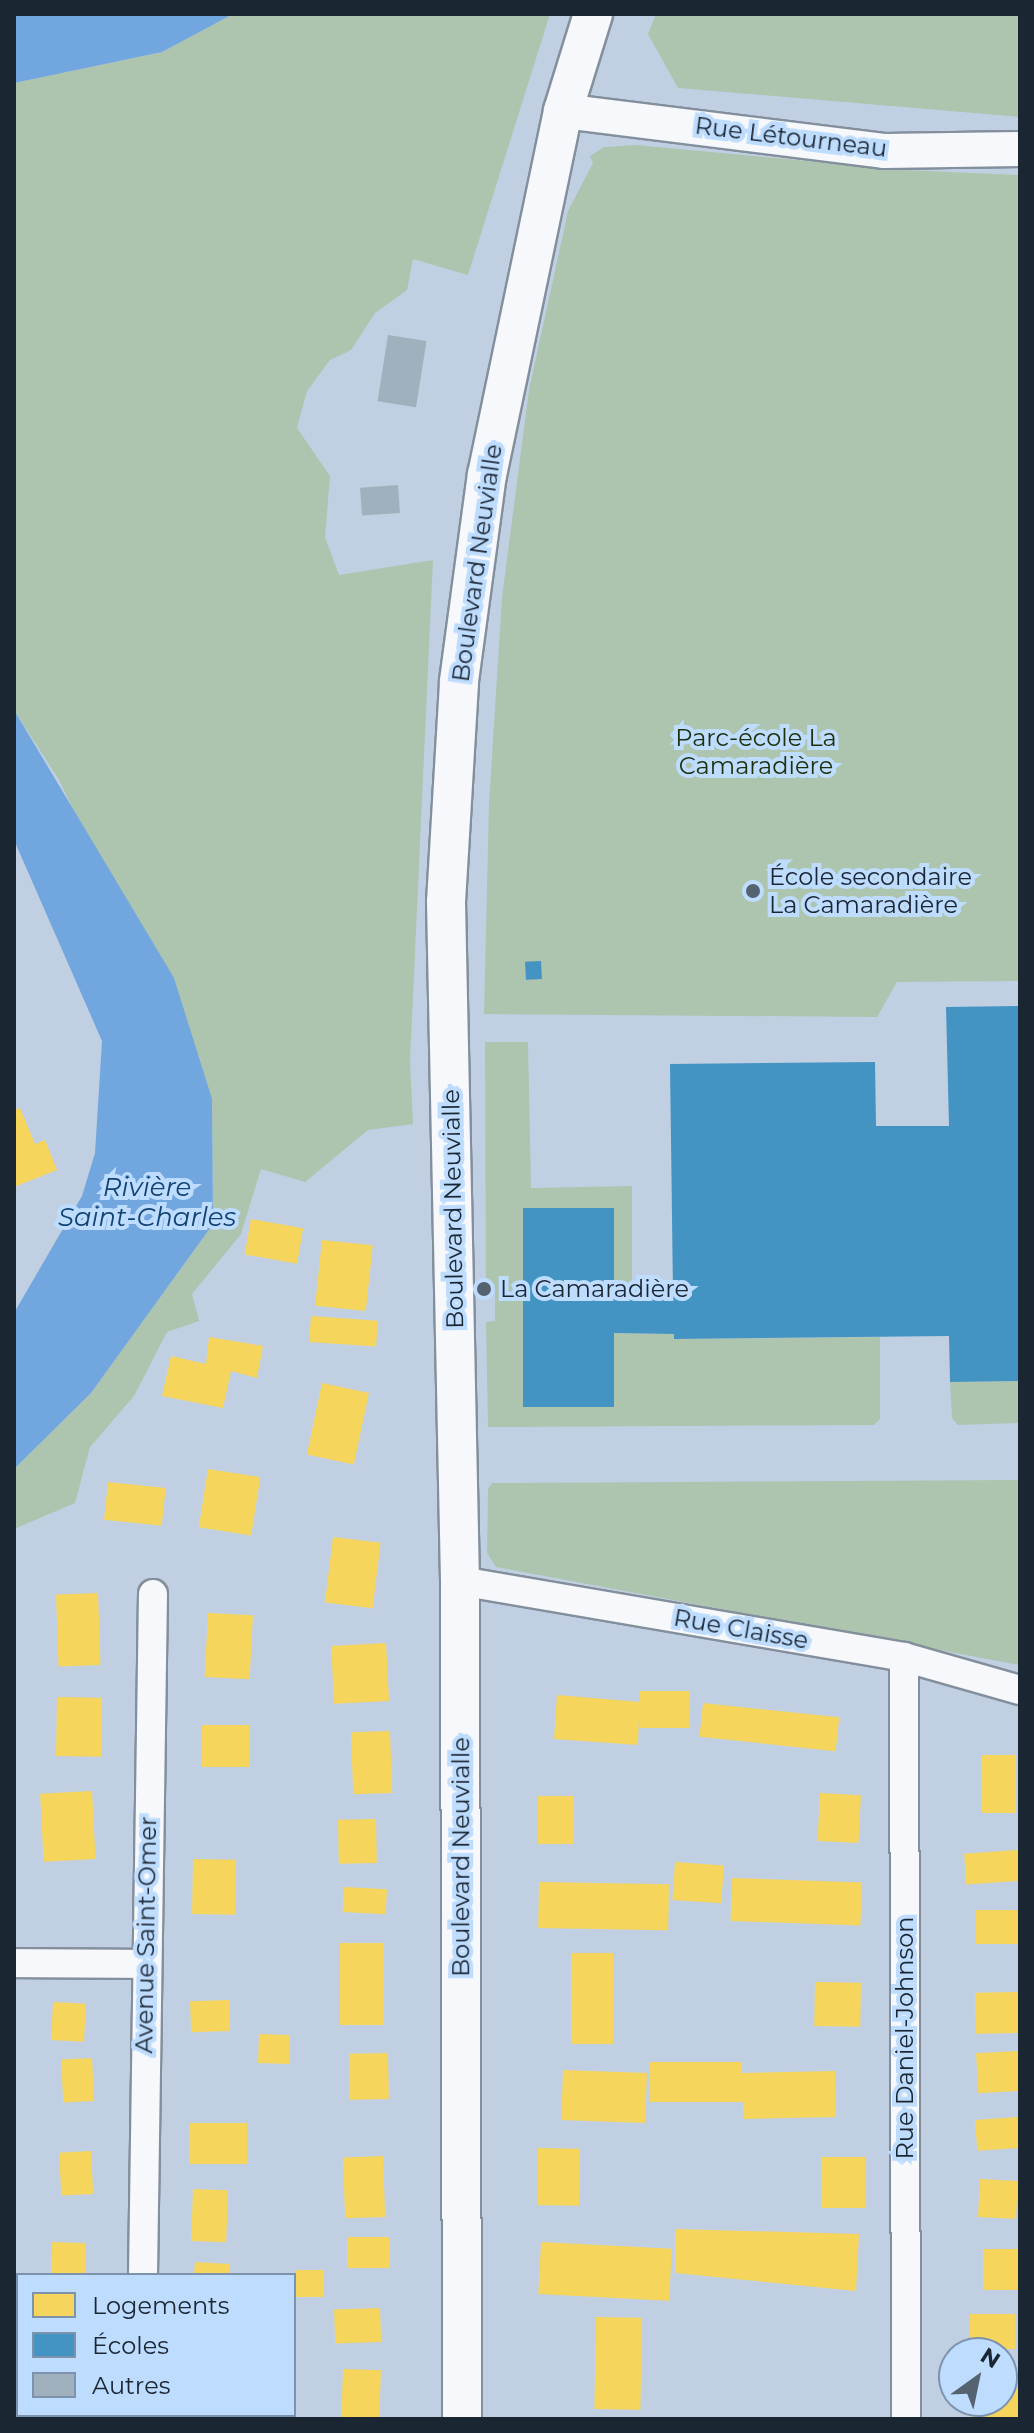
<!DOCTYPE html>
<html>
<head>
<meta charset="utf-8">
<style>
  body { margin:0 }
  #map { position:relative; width:1034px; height:2433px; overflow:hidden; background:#c0d0e2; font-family:Montserrat,sans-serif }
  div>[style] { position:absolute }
  .green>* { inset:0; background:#adc4af }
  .water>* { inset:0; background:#71a6de }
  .homes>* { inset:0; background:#f6d55c; transform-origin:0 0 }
  .schools>* { inset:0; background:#4393c3; transform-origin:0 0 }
  .building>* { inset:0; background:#a1b0bd; transform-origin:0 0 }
  .roads { filter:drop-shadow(2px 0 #838f9c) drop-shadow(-2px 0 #838f9c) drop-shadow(0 2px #838f9c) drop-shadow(0 -2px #838f9c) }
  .minor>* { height:28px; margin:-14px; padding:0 14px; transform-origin:14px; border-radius:14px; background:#f6f8fb }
  .tertiary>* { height:34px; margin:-17px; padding:0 17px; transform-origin:17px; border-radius:17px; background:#f6f8fb }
  .secondary>* { height:38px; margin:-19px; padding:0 19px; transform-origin:19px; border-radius:19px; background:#f6f8fb }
  .dots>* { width:22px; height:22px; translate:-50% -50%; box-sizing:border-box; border:4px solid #bedcfe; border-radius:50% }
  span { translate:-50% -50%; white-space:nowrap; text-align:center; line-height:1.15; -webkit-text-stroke:8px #bedcfe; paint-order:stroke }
  .street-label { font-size:24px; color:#1b2633 }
  .park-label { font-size:24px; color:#1e300b }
  .poi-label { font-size:24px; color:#1b2633 }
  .left { translate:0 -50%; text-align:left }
  .water-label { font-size:26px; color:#114372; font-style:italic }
  .frame { position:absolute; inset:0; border:16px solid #1b2633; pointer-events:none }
  .legend { position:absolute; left:16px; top:2273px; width:280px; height:144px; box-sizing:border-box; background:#bedcfe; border:2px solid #7d93ad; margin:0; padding:10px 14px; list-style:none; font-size:24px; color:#1b2633 }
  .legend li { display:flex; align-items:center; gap:16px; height:40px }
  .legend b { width:40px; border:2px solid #7d93ad }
  .north { position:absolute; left:938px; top:2337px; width:80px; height:80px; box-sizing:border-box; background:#bedcfe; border:2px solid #7d93ad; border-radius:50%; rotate:33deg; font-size:22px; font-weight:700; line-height:32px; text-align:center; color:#1b2633 }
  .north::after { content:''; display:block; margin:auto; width:28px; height:36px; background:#556270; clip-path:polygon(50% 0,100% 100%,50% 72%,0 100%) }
</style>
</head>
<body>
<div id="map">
  <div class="green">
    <div style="clip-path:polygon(233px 14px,550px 14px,468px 275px,413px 259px,407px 290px,375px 313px,351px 350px,330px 360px,307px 391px,297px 428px,330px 476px,325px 537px,339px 575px,433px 560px,410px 1061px,413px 1124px,368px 1130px,305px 1182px,261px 1169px,241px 1234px,192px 1294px,199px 1321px,167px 1332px,134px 1396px,90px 1447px,75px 1503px,14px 1529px,14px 1469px,91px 1393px,213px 1224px,212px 1099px,59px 780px,14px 710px,14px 83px,162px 52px)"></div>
    <div style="clip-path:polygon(656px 14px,1020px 14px,1020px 117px,678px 88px,648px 34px)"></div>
    <div style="clip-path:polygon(636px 145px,904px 170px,1020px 175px,1020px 981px,897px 982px,877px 1017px,484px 1014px,489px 804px,502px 598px,529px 390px,568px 211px,593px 163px,590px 156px,604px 147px)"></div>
    <div style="clip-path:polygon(485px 1042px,528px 1042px,531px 1188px,632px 1186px,632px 1287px,673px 1287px,673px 1293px,614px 1291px,614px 1208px,614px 1407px,614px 1333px,674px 1334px,675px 1339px,880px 1337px,880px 1419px,874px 1425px,488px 1427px,486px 1322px,495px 1321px,495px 1289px,486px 1288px)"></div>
    <div style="clip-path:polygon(1020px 1381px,1020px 1423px,958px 1425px,952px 1418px,950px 1382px)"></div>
    <div style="clip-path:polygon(1020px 1480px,1020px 1665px,496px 1567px,487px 1553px,488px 1489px,492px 1483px)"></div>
  </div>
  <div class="water">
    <div style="clip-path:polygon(14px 14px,233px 14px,162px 52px,14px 83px)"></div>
    <div style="clip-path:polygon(14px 710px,174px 978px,212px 1099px,213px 1224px,91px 1393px,14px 1469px,14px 1313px,82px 1196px,95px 1153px,102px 1041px,14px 840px)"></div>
  </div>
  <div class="homes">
    <div style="clip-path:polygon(20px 1108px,35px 1144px,45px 1140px,57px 1170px,14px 1187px,14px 1110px)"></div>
    <div style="left:251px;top:1219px;width:53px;height:36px;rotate:10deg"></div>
    <div style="left:322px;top:1240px;width:51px;height:66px;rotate:6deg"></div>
    <div style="left:311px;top:1316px;width:67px;height:26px;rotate:4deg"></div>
    <div style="clip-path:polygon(209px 1337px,263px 1346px,257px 1378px,231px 1371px,223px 1408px,162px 1396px,171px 1356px,206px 1364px)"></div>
    <div style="left:322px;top:1383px;width:48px;height:73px;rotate:12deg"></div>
    <div style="left:208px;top:1469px;width:53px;height:59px;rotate:9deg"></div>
    <div style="left:108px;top:1482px;width:58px;height:38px;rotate:6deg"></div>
    <div style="left:333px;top:1537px;width:48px;height:66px;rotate:7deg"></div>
    <div style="left:98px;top:1593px;width:72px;height:42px;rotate:88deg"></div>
    <div style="left:208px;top:1613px;width:45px;height:64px;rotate:3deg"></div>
    <div style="left:386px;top:1643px;width:58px;height:55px;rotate:87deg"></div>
    <div style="clip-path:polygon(640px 1691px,690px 1691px,690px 1728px,640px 1728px,639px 1718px,638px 1745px,554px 1739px,557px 1695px,640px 1702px)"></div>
    <div style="left:57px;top:1697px;width:45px;height:59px;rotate:1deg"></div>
    <div style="left:703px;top:1703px;width:137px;height:34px;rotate:6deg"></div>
    <div style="left:202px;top:1725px;width:47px;height:42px"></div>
    <div style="left:390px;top:1731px;width:62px;height:39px;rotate:88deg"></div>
    <div style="left:981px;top:1755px;width:35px;height:58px"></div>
    <div style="left:92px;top:1791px;width:68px;height:52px;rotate:87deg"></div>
    <div style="left:820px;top:1793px;width:41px;height:48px;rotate:3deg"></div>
    <div style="left:574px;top:1796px;width:48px;height:36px;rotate:90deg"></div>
    <div style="left:376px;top:1819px;width:44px;height:38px;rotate:89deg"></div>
    <div style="left:1017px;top:1850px;width:31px;height:53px;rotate:86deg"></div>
    <div style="left:193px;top:1859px;width:43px;height:55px;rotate:1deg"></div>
    <div style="left:675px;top:1862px;width:49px;height:38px;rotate:4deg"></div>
    <div style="left:732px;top:1878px;width:130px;height:43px;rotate:2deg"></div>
    <div style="left:539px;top:1882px;width:130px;height:46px;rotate:1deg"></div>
    <div style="left:344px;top:1887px;width:43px;height:25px;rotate:3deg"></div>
    <div style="left:976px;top:1910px;width:41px;height:34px"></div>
    <div style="left:340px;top:1943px;width:44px;height:82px"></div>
    <div style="left:571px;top:1953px;width:42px;height:91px"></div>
    <div style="left:815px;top:1982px;width:46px;height:44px;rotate:1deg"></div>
    <div style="left:1019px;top:1992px;width:41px;height:44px;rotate:89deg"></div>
    <div style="left:229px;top:2000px;width:31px;height:39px;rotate:88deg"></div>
    <div style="left:53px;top:2002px;width:33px;height:38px;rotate:3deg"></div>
    <div style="left:259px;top:2034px;width:31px;height:29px;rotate:2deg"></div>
    <div style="left:1018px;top:2051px;width:40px;height:42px;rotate:87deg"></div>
    <div style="left:388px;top:2053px;width:46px;height:39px;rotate:89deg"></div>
    <div style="left:92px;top:2058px;width:43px;height:31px;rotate:87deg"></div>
    <div style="clip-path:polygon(649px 2062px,742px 2062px,742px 2073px,835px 2071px,836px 2117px,744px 2119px,743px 2102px,650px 2102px)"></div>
    <div style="left:563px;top:2070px;width:84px;height:50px;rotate:2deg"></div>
    <div style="left:1017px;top:2117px;width:31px;height:42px;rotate:86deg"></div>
    <div style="left:247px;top:2123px;width:41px;height:58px;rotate:90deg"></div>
    <div style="left:538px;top:2148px;width:42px;height:57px;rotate:1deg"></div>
    <div style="left:91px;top:2151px;width:43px;height:32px;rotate:87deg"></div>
    <div style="left:383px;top:2156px;width:61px;height:40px;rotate:88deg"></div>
    <div style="left:821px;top:2157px;width:44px;height:51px"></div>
    <div style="left:980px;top:2179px;width:38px;height:38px;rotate:3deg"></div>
    <div style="left:193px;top:2189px;width:35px;height:52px;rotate:2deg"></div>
    <div style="clip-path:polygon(675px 2229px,859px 2234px,856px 2291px,675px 2273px)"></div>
    <div style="left:347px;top:2237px;width:43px;height:31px"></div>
    <div style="left:52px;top:2242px;width:34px;height:33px;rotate:2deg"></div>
    <div style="left:541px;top:2242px;width:131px;height:52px;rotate:3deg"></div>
    <div style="left:983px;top:2249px;width:35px;height:41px"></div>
    <div style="clip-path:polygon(195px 2262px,230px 2264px,229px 2275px,194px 2275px)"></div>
    <div style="left:295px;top:2270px;width:29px;height:27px"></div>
    <div style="left:380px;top:2308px;width:34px;height:46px;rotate:88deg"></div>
    <div style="left:970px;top:2314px;width:45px;height:35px"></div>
    <div style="left:596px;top:2317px;width:46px;height:92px;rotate:1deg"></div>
    <div style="left:343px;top:2369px;width:38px;height:48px;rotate:2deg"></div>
    <div style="clip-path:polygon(1002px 2388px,1020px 2389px,1019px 2419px,971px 2419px,972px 2401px,1002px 2401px)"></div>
  </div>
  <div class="schools">
    <div style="left:541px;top:961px;width:18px;height:16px;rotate:87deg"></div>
    <div style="clip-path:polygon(1020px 1006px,1020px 1381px,950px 1382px,949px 1336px,674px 1339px,674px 1334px,614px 1333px,614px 1407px,523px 1407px,523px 1208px,614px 1208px,614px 1291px,673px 1293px,670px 1064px,875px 1062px,876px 1126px,949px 1126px,946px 1007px)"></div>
  </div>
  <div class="building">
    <div style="left:388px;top:335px;width:39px;height:67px;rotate:9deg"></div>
    <div style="left:398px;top:485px;width:28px;height:38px;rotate:86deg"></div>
  </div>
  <div class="roads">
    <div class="minor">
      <div style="left:460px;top:1581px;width:450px;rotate:9.7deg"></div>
      <div style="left:904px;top:1657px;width:121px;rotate:15.9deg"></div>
      <div style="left:904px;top:1657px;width:762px;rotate:89.85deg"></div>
      <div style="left:14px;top:1963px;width:131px;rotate:0.4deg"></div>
      <div style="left:143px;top:2275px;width:681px;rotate:-89.16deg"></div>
      <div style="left:142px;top:2419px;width:4px;rotate:-90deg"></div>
    </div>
    <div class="tertiary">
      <div style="left:563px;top:111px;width:323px;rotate:7.1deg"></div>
      <div style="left:884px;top:151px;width:136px;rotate:-0.8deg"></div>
    </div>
    <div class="secondary">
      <div style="left:462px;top:2419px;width:838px;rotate:-90.14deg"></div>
      <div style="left:460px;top:1581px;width:679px;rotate:-91.18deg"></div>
      <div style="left:446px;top:902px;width:221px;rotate:-86.6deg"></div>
      <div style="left:459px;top:681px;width:208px;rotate:-82.3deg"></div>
      <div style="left:487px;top:475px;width:372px;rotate:-78.2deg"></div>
      <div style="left:563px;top:111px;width:102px;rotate:-72.8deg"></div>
    </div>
  </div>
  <div class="dots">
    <div style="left:753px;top:891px;background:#556270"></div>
    <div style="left:484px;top:1289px;background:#556270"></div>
  </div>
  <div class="street-label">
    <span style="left:791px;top:137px;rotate:7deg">Rue Létourneau</span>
    <span style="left:477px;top:563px;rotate:-82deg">Boulevard Neuvialle</span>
    <span style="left:453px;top:1209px;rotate:-91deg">Boulevard Neuvialle</span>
    <span style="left:741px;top:1629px;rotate:10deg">Rue Claisse</span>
    <span style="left:461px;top:1857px;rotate:-90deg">Boulevard Neuvialle</span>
    <span style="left:146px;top:1935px;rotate:-89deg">Avenue Saint-Omer</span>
    <span style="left:905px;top:2038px;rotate:-90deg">Rue Daniel-Johnson</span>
  </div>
  <div class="park-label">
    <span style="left:756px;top:752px">Parc-école La<br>Camaradière</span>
  </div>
  <div class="poi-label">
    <span class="left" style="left:769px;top:891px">École secondaire<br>La Camaradière</span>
    <span class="left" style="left:500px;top:1289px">La Camaradière</span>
  </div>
  <div class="water-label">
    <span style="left:147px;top:1203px">Rivière<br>Saint-Charles</span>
  </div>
  <div class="frame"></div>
  <ul class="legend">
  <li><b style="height:22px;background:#f6d55c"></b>Logements</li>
  <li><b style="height:22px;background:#4393c3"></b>Écoles</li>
  <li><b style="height:22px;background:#a1b0bd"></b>Autres</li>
  </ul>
  <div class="north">N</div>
</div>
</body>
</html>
